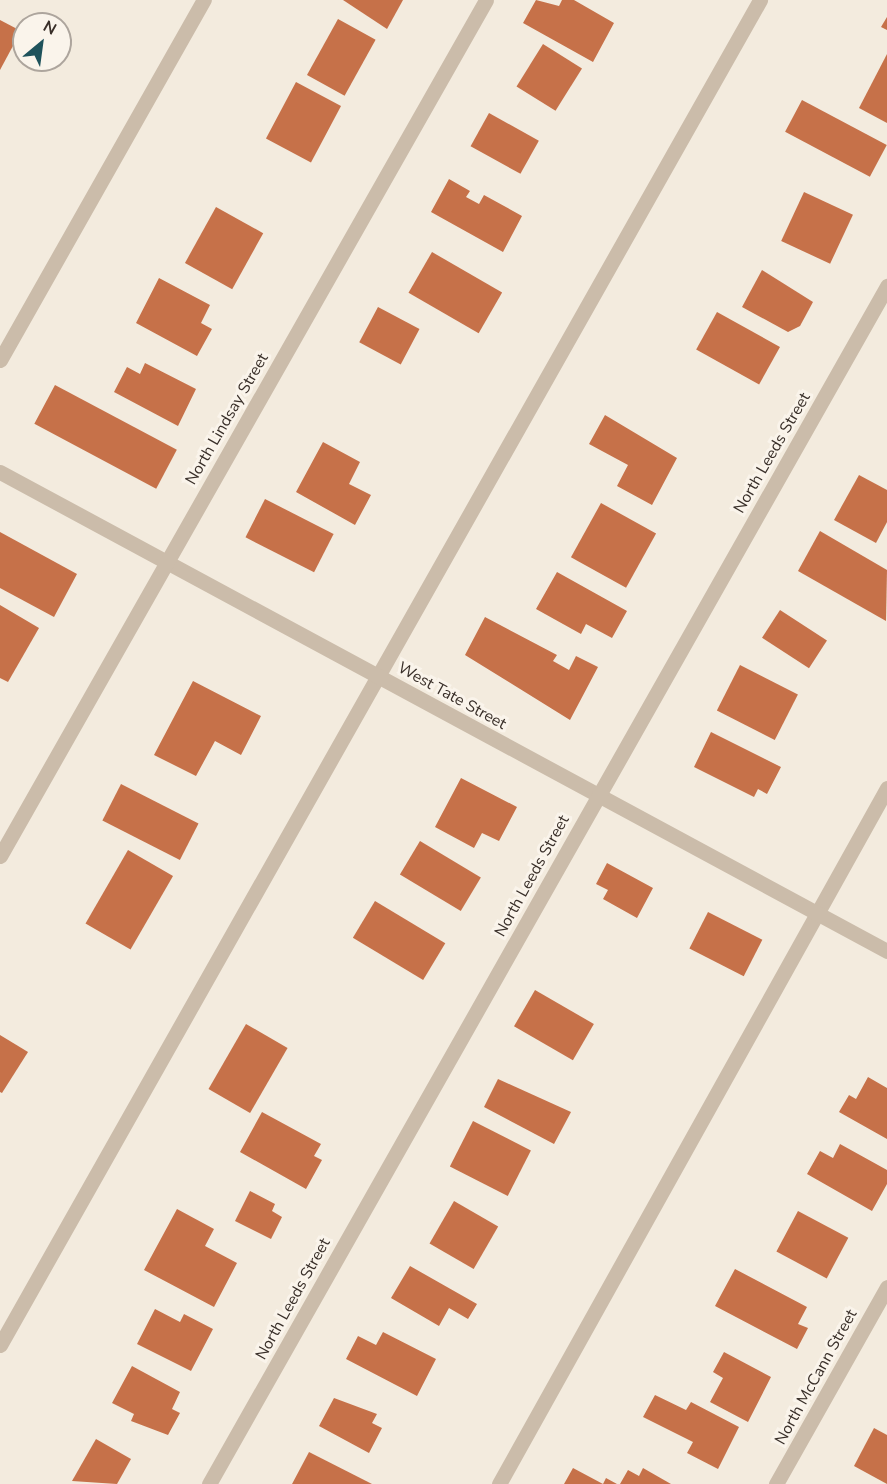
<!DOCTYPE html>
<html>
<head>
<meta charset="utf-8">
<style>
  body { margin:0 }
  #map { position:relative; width:887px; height:1484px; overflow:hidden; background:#f3ebde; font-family:"Nunito Sans",sans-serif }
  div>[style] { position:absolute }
  .building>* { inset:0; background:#c67149; transform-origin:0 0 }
  .service>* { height:15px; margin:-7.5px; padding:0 7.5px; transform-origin:7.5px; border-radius:7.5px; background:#cbbcaa }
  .minor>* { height:15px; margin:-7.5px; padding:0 7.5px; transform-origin:7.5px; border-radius:7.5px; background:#cbbcaa }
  span { translate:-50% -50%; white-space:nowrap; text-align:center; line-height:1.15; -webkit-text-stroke:6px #faf4eb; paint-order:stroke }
  .street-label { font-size:16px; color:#392f29 }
  .north { position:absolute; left:12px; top:12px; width:60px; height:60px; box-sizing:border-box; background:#faf4eb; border:2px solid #ada59d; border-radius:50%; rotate:29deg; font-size:16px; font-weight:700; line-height:24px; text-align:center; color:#392f29 }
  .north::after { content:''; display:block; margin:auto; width:21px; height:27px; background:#1e525b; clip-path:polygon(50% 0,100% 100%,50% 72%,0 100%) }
</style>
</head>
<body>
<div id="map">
  <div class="building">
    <div style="clip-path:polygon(343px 0,403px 0,387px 29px)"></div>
    <div style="clip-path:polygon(536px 0,559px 6px,562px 0,574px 0,614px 23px,593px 62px,523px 23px)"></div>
    <div style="clip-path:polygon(887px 17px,887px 30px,881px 27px)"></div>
    <div style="left:338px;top:19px;width:43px;height:64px;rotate:29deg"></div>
    <div style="clip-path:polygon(0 20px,21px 31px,0 70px)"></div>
    <div style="left:543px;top:44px;width:46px;height:50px;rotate:32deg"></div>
    <div style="clip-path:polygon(887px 54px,887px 123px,859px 108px)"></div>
    <div style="left:296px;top:82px;width:51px;height:64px;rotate:28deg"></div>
    <div style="left:802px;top:100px;width:96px;height:36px;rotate:28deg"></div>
    <div style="left:489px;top:113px;width:57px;height:38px;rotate:29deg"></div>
    <div style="clip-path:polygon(449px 179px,470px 191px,466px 197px,479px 204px,484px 195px,522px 216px,503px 252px,431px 212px)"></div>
    <div style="left:804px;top:192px;width:54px;height:54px;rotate:25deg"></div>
    <div style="left:216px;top:207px;width:54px;height:64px;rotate:29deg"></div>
    <div style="left:432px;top:252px;width:81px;height:47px;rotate:30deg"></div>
    <div style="clip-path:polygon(762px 270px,813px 302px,800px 326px,788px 332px,742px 307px)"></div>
    <div style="clip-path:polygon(159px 278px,210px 305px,201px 323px,212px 329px,197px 356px,136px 323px)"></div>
    <div style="left:378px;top:307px;width:47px;height:40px;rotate:28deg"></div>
    <div style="left:717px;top:312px;width:72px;height:43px;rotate:29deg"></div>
    <div style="clip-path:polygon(145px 363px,196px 389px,178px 426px,114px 392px,127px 367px,140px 374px)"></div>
    <div style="left:55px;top:385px;width:138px;height:44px;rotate:28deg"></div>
    <div style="clip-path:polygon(605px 415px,677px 458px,652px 505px,617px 486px,628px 465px,589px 444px)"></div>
    <div style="clip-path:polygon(323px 442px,360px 462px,349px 484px,371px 495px,355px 525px,296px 492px)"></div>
    <div style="clip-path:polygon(859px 475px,887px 490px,887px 522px,876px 543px,834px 520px)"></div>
    <div style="left:265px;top:499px;width:77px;height:43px;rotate:27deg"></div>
    <div style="left:601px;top:503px;width:63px;height:62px;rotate:29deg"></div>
    <div style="clip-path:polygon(820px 531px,887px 570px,886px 621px,798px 571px)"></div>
    <div style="clip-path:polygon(0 532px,77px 574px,54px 617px,0 588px)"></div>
    <div style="clip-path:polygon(557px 572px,627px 611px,612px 638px,586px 624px,581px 634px,536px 609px)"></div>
    <div style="clip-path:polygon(0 605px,39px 628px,8px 682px,0 678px)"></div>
    <div style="left:780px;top:610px;width:56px;height:33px;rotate:33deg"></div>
    <div style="clip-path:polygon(485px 617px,557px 655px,553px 661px,569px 670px,576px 656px,598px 667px,570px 720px,465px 655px)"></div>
    <div style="left:740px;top:665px;width:65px;height:51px;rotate:27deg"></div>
    <div style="clip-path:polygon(193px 681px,261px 716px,241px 755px,215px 741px,196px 776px,154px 755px)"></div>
    <div style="clip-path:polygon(711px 732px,781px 767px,767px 794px,758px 789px,754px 797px,694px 767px)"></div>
    <div style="clip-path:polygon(461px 778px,517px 807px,499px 841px,482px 833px,474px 848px,435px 827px)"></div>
    <div style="left:121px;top:784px;width:87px;height:41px;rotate:27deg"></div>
    <div style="left:420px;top:841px;width:71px;height:39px;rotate:31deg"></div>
    <div style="left:128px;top:850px;width:52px;height:85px;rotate:30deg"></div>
    <div style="clip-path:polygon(607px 863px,653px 888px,637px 918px,603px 899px,608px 890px,596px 884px)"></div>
    <div style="left:375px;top:901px;width:82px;height:43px;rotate:31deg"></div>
    <div style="left:708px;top:912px;width:61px;height:41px;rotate:27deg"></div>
    <div style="left:535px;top:990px;width:68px;height:42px;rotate:30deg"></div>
    <div style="left:246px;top:1024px;width:48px;height:75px;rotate:30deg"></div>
    <div style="clip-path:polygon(0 1035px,28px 1052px,2px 1093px,0 1092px)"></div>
    <div style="clip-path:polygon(868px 1077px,887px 1088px,887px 1139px,839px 1112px,849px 1095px,856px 1099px)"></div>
    <div style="clip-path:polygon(498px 1079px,571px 1112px,554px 1144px,484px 1107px)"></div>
    <div style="clip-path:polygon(262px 1112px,321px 1144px,314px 1156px,322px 1160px,306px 1189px,240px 1152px)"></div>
    <div style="left:473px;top:1121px;width:65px;height:51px;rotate:27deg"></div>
    <div style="clip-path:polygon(840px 1144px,887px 1170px,887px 1184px,872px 1211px,807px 1174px,820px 1151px,833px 1158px)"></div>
    <div style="clip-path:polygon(250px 1191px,275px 1204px,272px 1211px,282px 1217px,271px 1239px,235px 1221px)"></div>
    <div style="left:454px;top:1201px;width:51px;height:49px;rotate:30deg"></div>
    <div style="clip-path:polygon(177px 1209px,214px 1229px,205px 1246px,237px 1263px,214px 1307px,144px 1270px)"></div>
    <div style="left:798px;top:1211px;width:57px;height:46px;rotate:28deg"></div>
    <div style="clip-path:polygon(410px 1266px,477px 1304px,468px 1319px,449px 1308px,439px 1326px,391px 1298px)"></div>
    <div style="clip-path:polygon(735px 1269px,807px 1307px,798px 1324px,808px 1328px,797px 1349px,715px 1306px)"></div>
    <div style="clip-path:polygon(155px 1309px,180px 1322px,184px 1314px,213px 1329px,191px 1371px,137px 1344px)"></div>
    <div style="clip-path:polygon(383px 1332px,436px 1359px,417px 1396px,346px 1359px,358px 1336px,376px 1345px)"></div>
    <div style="clip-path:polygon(724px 1352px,771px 1377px,748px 1422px,710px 1402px,723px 1378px,713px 1372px)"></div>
    <div style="clip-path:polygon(132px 1366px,180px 1392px,172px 1409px,180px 1413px,168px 1435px,131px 1421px,134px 1414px,112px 1403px)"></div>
    <div style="clip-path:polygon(655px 1395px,686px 1410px,691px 1402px,739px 1427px,718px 1469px,687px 1453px,693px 1442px,643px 1417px)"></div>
    <div style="clip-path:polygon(334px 1398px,377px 1414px,372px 1423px,382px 1428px,369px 1453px,319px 1426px)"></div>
    <div style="clip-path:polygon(874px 1428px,887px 1435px,887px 1484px,854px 1466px)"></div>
    <div style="clip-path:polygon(96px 1439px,131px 1459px,117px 1484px,72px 1481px)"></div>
    <div style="clip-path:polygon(309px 1452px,372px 1484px,292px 1484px)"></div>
    <div style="clip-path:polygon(573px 1468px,603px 1484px,606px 1478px,617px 1484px,564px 1484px)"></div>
    <div style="clip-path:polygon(643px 1468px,671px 1484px,620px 1484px,628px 1470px,639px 1476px)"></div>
  </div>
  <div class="service">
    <div style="left:0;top:360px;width:414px;rotate:-60.5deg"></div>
    <div style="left:0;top:1345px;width:1545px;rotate:-60.53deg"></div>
    <div style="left:499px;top:1484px;width:797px;rotate:-60.86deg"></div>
  </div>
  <div class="minor">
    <div style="left:0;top:472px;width:1008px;rotate:28.37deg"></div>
    <div style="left:0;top:856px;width:984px;rotate:-60.41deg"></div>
    <div style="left:209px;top:1484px;width:1377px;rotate:-60.49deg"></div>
    <div style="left:776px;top:1484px;width:226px;rotate:-60.6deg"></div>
  </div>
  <div class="street-label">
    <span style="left:227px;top:419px;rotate:-60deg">North Lindsay Street</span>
    <span style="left:772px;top:453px;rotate:-60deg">North Leeds Street</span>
    <span style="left:452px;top:696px;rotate:29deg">West Tate Street</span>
    <span style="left:532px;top:876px;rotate:-61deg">North Leeds Street</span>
    <span style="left:293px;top:1299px;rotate:-61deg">North Leeds Street</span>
    <span style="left:816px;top:1377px;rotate:-61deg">North McCann Street</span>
  </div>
  <div class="north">N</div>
</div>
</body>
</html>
